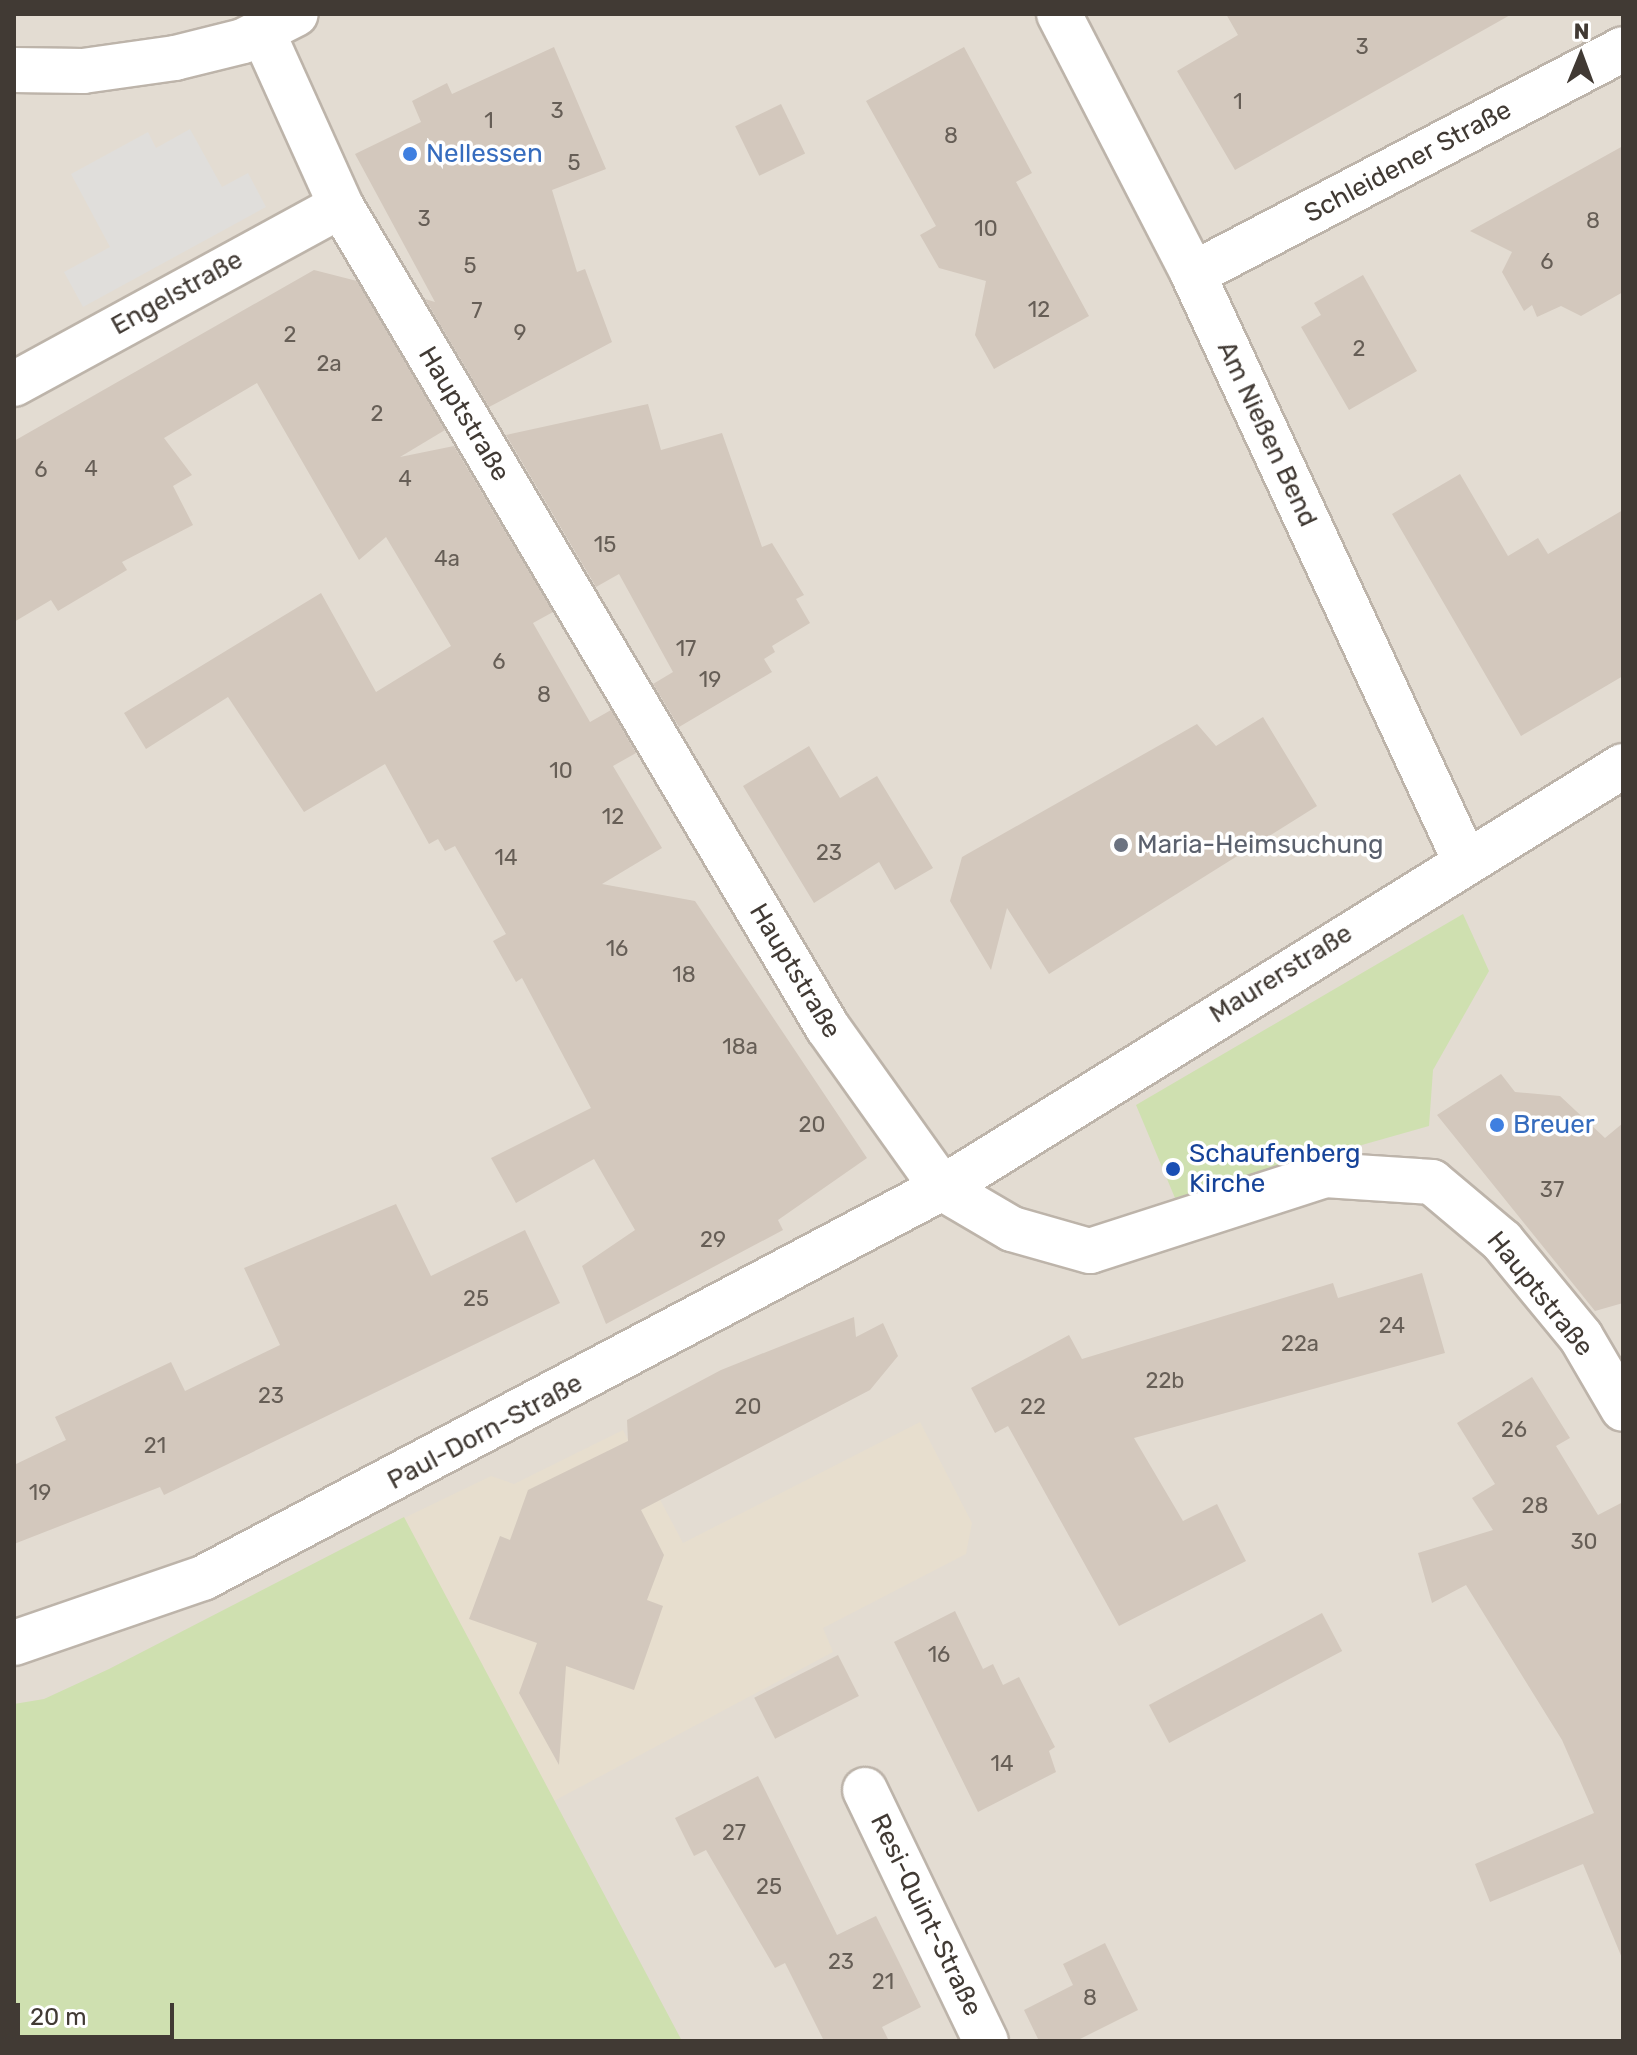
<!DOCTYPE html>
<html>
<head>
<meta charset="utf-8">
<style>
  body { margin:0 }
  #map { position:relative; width:1637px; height:2055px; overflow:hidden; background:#efebe3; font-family:Rubik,sans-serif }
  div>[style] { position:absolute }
  .residential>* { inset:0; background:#e3dcd2; transform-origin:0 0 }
  .education>* { inset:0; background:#e7dece }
  .green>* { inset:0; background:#cfe0b0 }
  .parking>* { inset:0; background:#e0dedb }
  .building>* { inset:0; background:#d3c8bd; transform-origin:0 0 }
  .roads { filter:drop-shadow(2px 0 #bdb4aa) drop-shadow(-2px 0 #bdb4aa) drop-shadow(0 2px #bdb4aa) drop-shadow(0 -2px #bdb4aa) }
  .minor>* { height:44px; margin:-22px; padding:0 22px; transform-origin:22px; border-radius:22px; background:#fff }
  .dots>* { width:22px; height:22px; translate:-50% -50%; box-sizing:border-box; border:4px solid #fff; border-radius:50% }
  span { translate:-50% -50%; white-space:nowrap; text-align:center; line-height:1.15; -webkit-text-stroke:7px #fff; paint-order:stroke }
  .number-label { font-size:22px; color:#665e56 }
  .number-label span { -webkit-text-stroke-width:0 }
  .shop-label { font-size:26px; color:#366cbe }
  .left { translate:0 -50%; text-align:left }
  .street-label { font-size:26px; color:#413a34 }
  .worship-label { font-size:26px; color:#5b616d }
  .transit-label { font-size:26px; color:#164399 }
  .frame { position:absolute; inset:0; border:16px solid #413a34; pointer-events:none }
  .north { position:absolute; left:1541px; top:16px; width:80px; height:80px; -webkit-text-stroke:6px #fff; paint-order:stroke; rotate:1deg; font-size:22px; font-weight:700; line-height:32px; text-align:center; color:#413a34 }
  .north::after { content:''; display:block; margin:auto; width:28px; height:36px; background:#413a34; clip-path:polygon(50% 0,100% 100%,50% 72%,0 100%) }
  .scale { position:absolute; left:16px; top:2003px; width:158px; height:36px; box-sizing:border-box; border:4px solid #413a34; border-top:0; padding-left:10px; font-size:24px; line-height:28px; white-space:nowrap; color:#413a34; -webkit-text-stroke:6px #fff; paint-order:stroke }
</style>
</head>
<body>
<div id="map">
  <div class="residential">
    <div style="left:14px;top:14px;width:1609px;height:2027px"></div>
  </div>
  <div class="education">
    <div style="clip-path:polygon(920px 1422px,972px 1523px,966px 1554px,823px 1628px,833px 1652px,554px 1801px,404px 1518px,491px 1476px,514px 1484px,623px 1430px,683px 1543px)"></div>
  </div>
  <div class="green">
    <div style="clip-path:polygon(1463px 914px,1489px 971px,1433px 1070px,1429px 1126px,1175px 1198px,1136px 1105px)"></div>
    <div style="clip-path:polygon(404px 1517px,682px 2041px,14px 2041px,14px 1704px,44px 1699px,109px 1669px)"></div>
  </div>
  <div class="parking">
    <div style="clip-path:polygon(190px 129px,222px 187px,248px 173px,266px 207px,83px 307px,64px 272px,110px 247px,71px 174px,148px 132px,156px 148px)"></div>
  </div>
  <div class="building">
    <div style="clip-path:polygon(1226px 14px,1512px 14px,1235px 170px,1177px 71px,1238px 35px)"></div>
    <div style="clip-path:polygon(554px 47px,606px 169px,552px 190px,577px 272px,585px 269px,612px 342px,489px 407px,425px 299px,435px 302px,355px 154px,421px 122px,412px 101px,447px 83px,452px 94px)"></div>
    <div style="clip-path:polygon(964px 47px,1032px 173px,1016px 182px,1089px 316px,994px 369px,975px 335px,986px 281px,939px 268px,920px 235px,936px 226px,866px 101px)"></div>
    <div style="left:781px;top:104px;width:55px;height:51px;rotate:64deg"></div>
    <div style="clip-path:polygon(1623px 146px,1623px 292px,1581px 316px,1561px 306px,1537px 317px,1532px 305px,1524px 311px,1502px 272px,1512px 252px,1470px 231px)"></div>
    <div style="clip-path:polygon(314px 270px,357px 281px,445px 430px,400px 457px,454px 446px,553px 612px,533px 623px,590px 722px,611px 710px,636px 753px,613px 766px,662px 848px,602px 884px,695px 901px,867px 1158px,778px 1220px,783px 1230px,606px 1324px,582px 1266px,635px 1230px,594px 1159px,516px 1203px,491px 1158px,591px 1108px,522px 978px,516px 982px,493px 941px,506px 934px,455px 846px,445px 851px,438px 839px,429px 844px,385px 764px,304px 812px,228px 697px,146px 749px,124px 713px,321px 593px,376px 692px,451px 646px,386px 537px,359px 560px,257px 383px,164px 438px,192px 475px,173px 486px,193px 525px,122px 562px,127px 570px,58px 611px,51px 600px,14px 622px,14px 441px)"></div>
    <div style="clip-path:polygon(1363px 275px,1417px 371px,1349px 410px,1301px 327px,1321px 315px,1314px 303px)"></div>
    <div style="clip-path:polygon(648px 404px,661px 450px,722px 433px,762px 547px,772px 543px,804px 595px,796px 599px,810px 623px,772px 646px,775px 652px,764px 659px,772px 672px,679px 727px,653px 684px,673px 672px,619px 574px,596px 587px,506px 435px)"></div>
    <div style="clip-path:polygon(1460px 474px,1508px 556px,1538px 538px,1548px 554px,1623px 510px,1623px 676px,1521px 736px,1392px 514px)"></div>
    <div style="clip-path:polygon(1263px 717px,1317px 806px,1049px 974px,1007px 908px,991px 970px,950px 901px,962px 857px,1197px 724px,1216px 746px)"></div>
    <div style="clip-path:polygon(809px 746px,840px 798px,877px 776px,933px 868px,895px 890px,879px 862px,814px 903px,743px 786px)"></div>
    <div style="clip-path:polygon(1501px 1074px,1515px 1092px,1560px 1096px,1605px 1138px,1623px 1123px,1623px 1303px,1595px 1311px,1437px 1115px)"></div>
    <div style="clip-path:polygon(396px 1204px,431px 1276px,525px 1230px,560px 1303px,164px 1495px,160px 1487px,14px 1544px,14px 1465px,66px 1440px,55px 1417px,171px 1362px,185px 1391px,280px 1345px,244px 1268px)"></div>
    <div style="clip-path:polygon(1422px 1273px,1445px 1353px,1134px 1438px,1183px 1521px,1217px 1504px,1246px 1561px,1119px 1626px,1008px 1426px,995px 1433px,971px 1388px,1069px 1335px,1082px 1359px,1333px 1283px,1338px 1298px)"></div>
    <div style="clip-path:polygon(854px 1317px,856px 1337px,883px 1323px,898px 1356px,870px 1390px,641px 1510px,664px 1555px,647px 1600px,663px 1606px,634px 1690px,566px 1666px,559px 1765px,519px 1693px,537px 1643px,469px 1619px,500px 1536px,510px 1540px,528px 1490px,628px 1441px,627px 1420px,721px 1370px)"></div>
    <div style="clip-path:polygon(1532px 1377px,1570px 1438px,1556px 1446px,1598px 1515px,1623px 1502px,1622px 1958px,1583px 1864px,1490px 1902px,1475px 1864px,1594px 1813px,1562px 1740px,1466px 1585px,1432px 1603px,1418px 1553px,1493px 1530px,1472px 1498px,1495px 1484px,1457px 1423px)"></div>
    <div style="clip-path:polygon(955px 1611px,983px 1669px,993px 1664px,1003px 1685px,1019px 1677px,1055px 1747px,1049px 1751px,1056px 1772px,978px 1812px,894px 1642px)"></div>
    <div style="left:1322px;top:1613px;width:43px;height:196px;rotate:62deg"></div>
    <div style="left:838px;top:1655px;width:46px;height:94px;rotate:63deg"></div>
    <div style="clip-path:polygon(758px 1776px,837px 1935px,876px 1916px,899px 1962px,921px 2007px,882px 2027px,889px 2041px,824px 2041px,785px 1963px,775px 1968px,706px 1850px,694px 1856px,675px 1818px)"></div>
    <div style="clip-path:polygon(1105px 1943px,1138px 2010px,1076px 2041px,1039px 2041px,1024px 2010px,1073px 1985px,1063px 1964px)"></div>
  </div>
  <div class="roads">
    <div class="minor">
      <div style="left:1059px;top:14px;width:292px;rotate:62.7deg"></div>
      <div style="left:1193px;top:274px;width:645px;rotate:65.14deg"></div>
      <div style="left:263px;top:33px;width:190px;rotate:65.7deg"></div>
      <div style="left:341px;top:206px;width:955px;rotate:59.36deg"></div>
      <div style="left:828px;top:1028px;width:196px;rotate:54.5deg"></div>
      <div style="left:942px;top:1188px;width:81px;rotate:30.4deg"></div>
      <div style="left:1012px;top:1229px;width:81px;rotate:15.8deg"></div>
      <div style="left:1090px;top:1251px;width:247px;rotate:-17.9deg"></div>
      <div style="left:1325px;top:1175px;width:107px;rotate:3.7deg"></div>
      <div style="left:1432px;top:1182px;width:92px;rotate:40.1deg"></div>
      <div style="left:1502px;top:1241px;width:124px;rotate:50.5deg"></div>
      <div style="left:1581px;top:1337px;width:83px;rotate:59.7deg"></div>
      <div style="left:14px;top:70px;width:69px;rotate:0.8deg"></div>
      <div style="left:83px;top:71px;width:93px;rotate:-8deg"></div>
      <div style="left:175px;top:58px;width:70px;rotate:-14deg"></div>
      <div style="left:243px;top:41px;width:59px;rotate:-27deg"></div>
      <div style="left:1193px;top:274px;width:485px;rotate:-27.6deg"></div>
      <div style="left:14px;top:384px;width:372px;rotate:-28.6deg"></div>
      <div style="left:14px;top:1643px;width:200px;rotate:-19deg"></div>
      <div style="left:203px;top:1578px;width:836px;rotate:-27.82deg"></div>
      <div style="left:942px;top:1188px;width:801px;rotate:-31.79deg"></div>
      <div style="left:865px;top:1790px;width:279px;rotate:64.3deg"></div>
    </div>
  </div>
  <div class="dots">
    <div style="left:410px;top:154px;background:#3f7fe0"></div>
    <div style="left:1121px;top:845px;background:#6b7280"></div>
    <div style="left:1497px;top:1125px;background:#3f7fe0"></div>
    <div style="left:1173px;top:1169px;background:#1a4fb4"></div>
  </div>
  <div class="number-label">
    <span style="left:1362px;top:47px">3</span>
    <span style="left:1238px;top:102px">1</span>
    <span style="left:557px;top:111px">3</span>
    <span style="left:489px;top:121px">1</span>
    <span style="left:951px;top:136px">8</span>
    <span style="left:574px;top:163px">5</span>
    <span style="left:424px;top:219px">3</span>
    <span style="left:1593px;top:221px">8</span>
    <span style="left:986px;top:229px">10</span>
    <span style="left:1547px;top:262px">6</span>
    <span style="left:470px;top:266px">5</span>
    <span style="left:1039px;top:310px">12</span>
    <span style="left:477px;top:311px">7</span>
    <span style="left:520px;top:333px">9</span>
    <span style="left:290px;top:335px">2</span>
    <span style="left:1359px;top:349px">2</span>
    <span style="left:329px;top:364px">2a</span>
    <span style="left:377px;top:414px">2</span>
    <span style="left:91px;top:469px">4</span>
    <span style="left:41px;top:470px">6</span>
    <span style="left:405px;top:479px">4</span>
    <span style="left:605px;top:545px">15</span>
    <span style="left:447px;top:559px">4a</span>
    <span style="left:686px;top:649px">17</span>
    <span style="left:499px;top:662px">6</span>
    <span style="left:710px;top:680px">19</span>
    <span style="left:544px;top:695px">8</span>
    <span style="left:561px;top:771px">10</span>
    <span style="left:613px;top:817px">12</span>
    <span style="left:829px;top:853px">23</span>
    <span style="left:506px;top:858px">14</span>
    <span style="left:617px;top:949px">16</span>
    <span style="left:684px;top:975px">18</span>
    <span style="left:740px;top:1047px">18a</span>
    <span style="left:812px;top:1125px">20</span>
    <span style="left:1552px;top:1190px">37</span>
    <span style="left:713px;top:1240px">29</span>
    <span style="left:476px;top:1299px">25</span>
    <span style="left:1392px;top:1326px">24</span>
    <span style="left:1300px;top:1344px">22a</span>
    <span style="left:1165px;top:1381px">22b</span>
    <span style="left:271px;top:1396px">23</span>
    <span style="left:748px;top:1407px">20</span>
    <span style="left:1033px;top:1407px">22</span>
    <span style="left:1514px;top:1430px">26</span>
    <span style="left:155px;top:1446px">21</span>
    <span style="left:40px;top:1493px">19</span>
    <span style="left:1535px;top:1506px">28</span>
    <span style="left:1584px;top:1542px">30</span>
    <span style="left:939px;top:1655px">16</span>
    <span style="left:1002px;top:1764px">14</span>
    <span style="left:734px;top:1833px">27</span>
    <span style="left:769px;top:1887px">25</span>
    <span style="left:841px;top:1962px">23</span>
    <span style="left:883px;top:1982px">21</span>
    <span style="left:1090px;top:1998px">8</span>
  </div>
  <div class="shop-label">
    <span class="left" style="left:426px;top:154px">Nellessen</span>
    <span class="left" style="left:1513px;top:1125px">Breuer</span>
  </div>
  <div class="street-label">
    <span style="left:1408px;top:162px;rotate:-28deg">Schleidener Straße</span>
    <span style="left:177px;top:293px;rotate:-29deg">Engelstraße</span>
    <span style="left:464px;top:414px;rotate:59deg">Hauptstraße</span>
    <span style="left:1267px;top:434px;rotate:65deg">Am Nießen Bend</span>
    <span style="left:795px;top:971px;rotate:59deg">Hauptstraße</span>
    <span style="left:1281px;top:974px;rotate:-32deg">Maurerstraße</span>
    <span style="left:1540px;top:1294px;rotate:51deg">Hauptstraße</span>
    <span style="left:485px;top:1432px;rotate:-28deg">Paul-Dorn-Straße</span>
    <span style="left:926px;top:1915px;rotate:64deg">Resi-Quint-Straße</span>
  </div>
  <div class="worship-label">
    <span class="left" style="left:1137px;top:845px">Maria-Heimsuchung</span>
  </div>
  <div class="transit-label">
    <span class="left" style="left:1189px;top:1169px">Schaufenberg<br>Kirche</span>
  </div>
  <div class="frame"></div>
  <div class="north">N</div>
  <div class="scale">20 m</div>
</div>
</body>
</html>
